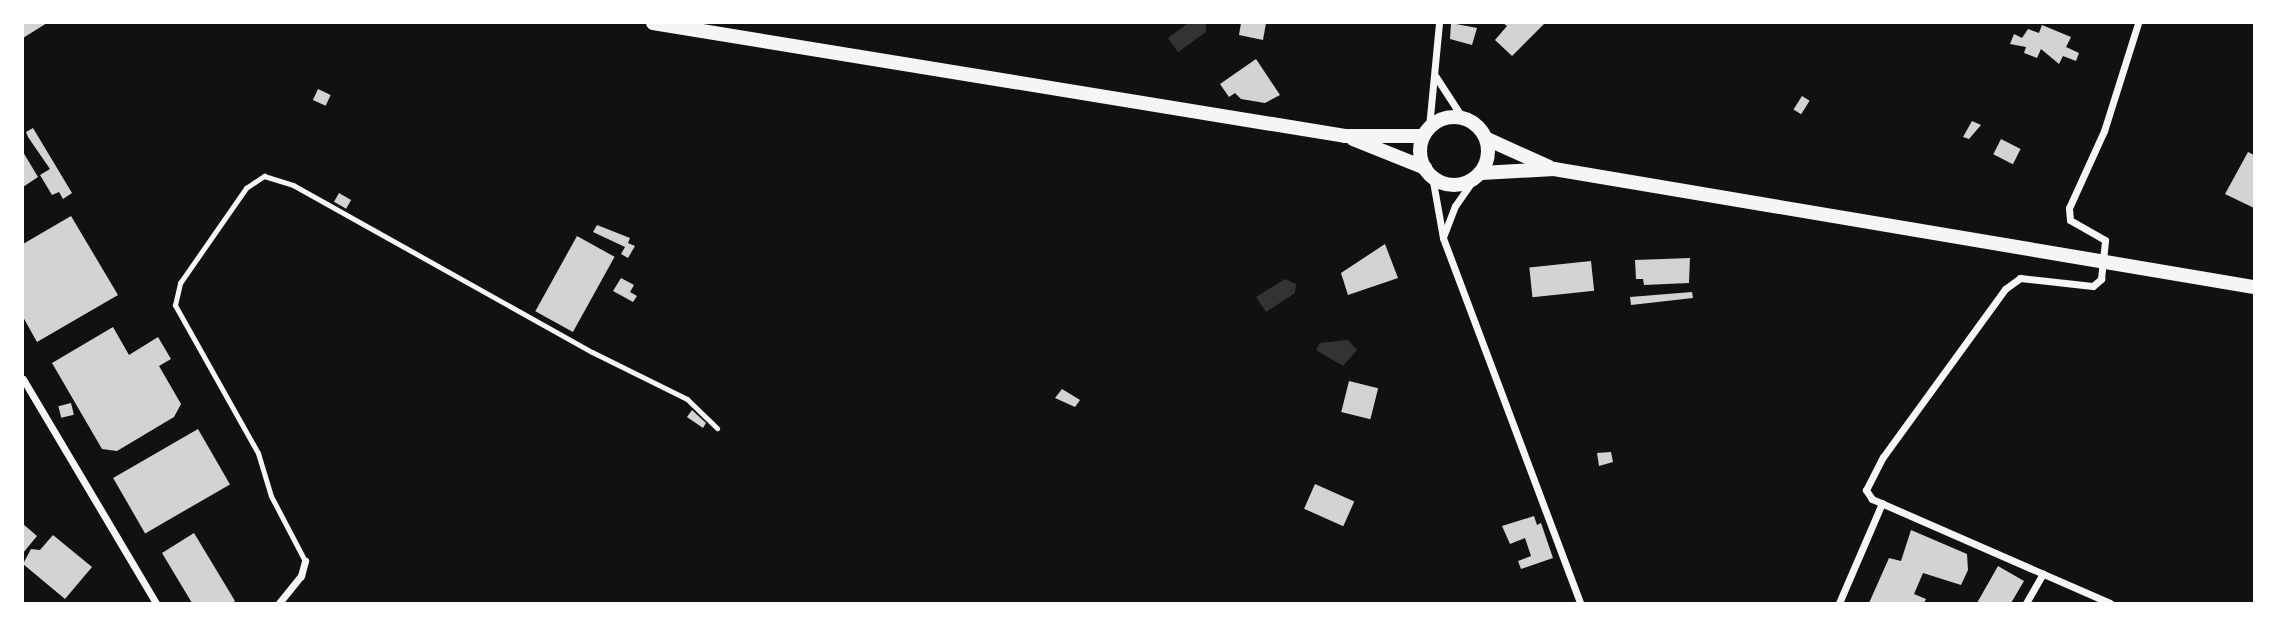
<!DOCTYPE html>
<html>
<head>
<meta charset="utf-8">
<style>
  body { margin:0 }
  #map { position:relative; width:2277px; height:626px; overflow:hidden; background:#111; font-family:"IBM Plex Sans",sans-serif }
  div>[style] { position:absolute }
  .water>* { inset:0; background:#333 }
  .building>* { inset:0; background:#d3d3d3; transform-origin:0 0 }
  .service>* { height:5px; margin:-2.5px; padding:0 2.5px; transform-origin:2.5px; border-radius:2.5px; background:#f5f5f5 }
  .minor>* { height:7px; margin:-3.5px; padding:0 3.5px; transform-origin:3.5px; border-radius:3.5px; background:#f5f5f5 }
  .secondary>* { height:14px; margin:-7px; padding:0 7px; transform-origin:7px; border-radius:7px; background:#f5f5f5 }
  .secondary>.ring { margin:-7px; padding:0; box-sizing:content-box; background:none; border:14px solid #f5f5f5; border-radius:50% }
  span { translate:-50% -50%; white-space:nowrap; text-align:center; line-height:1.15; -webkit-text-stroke:7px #fff; paint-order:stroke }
  .frame { position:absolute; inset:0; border:24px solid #fff; pointer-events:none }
</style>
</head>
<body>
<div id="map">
  <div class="water">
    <div style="clip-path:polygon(1188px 23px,1206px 23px,1206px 32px,1178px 52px,1168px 38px)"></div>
    <div style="clip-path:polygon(1285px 279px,1296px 284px,1295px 293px,1266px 312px,1256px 297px)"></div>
    <div style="clip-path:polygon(1348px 340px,1357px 350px,1343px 366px,1316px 350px,1320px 343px)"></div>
  </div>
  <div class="building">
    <div style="clip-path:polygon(23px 23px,47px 23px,23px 38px)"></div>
    <div style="clip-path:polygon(1241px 23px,1266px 23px,1263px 40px,1239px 35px)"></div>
    <div style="clip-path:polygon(1451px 23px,1477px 28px,1472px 45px,1450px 39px)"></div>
    <div style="clip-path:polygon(1503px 23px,1545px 23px,1512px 56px,1495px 40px,1507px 26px)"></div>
    <div style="clip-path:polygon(2042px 25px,2071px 37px,2066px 47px,2079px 53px,2076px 61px,2063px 56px,2059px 64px,2041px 49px,2037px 58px,2024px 53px,2026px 47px,2010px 44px,2014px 34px,2022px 38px,2028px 29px,2039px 33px)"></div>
    <div style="clip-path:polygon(1256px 59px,1280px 95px,1265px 103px,1241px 99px,1235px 93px,1229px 97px,1220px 84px)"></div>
    <div style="left:318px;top:89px;width:14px;height:12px;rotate:25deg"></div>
    <div style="left:1802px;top:96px;width:9px;height:16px;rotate:32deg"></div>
    <div style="clip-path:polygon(1972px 121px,1981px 125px,1969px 139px,1963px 137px)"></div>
    <div style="clip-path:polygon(33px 128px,72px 193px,63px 199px,59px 192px,52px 195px,40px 175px,50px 169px,28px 137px,26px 132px)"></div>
    <div style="left:2001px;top:139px;width:22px;height:17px;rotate:27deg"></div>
    <div style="clip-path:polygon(23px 152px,38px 177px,23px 187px)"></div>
    <div style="clip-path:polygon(2248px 152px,2254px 155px,2254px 208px,2225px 194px)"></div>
    <div style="left:339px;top:193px;width:14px;height:10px;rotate:30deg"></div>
    <div style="clip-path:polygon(71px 216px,118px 295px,37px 342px,23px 317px,23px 244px)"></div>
    <div style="clip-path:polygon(597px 225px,630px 238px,628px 243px,635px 246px,628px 258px,621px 254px,625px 247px,593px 232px)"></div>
    <div style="left:577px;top:236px;width:43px;height:86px;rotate:29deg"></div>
    <div style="clip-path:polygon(1385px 244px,1398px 278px,1348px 295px,1341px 273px)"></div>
    <div style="clip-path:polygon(1690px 258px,1689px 283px,1644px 285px,1643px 279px,1636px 279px,1635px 260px)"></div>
    <div style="left:1591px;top:261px;width:30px;height:62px;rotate:84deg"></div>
    <div style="clip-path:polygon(621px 278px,634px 285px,630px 292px,637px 296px,633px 302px,613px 291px)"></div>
    <div style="clip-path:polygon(1692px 292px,1693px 298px,1631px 305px,1630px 297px)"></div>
    <div style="clip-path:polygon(113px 327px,129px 355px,158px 337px,171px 359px,159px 366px,181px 404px,174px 417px,117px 451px,102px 449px,52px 363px)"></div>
    <div style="left:1349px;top:381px;width:30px;height:32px;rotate:14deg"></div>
    <div style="clip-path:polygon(1062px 389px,1080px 400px,1075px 407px,1055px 398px)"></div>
    <div style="left:71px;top:403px;width:12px;height:13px;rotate:76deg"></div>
    <div style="clip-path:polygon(692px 410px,706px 423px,703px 428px,687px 417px)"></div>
    <div style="left:198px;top:429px;width:64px;height:98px;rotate:60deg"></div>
    <div style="clip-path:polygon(1611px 452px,1613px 462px,1599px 466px,1597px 453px)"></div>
    <div style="left:1315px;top:484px;width:43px;height:27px;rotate:24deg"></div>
    <div style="clip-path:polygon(1534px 516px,1537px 525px,1541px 523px,1553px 558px,1521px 569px,1518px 561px,1531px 556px,1525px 538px,1510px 544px,1502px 526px)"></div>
    <div style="clip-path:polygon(23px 524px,37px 536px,23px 553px)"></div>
    <div style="clip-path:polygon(1911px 530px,1967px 554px,1968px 570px,1961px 585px,1923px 573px,1914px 594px,1926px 599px,1924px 603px,1869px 603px,1889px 558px,1901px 561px)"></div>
    <div style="clip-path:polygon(194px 533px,235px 601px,232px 603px,192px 603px,162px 553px)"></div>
    <div style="clip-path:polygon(53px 535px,92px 567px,65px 599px,23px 564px,31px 549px,40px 550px)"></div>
    <div style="clip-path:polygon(1998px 566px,2024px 581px,2011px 603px,1977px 603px)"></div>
  </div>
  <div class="service">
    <div style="left:305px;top:561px;width:73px;rotate:-117.6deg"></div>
    <div style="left:271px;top:496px;width:45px;rotate:-106.8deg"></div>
    <div style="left:258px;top:453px;width:170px;rotate:-119.3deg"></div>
    <div style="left:175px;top:305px;width:23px;rotate:-77deg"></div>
    <div style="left:180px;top:283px;width:116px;rotate:-55.2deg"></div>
    <div style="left:246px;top:188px;width:22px;rotate:-34deg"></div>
    <div style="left:264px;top:176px;width:30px;rotate:17deg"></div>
    <div style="left:293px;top:185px;width:342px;rotate:29.2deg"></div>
    <div style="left:592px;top:352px;width:106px;rotate:26.3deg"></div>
    <div style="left:687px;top:399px;width:42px;rotate:44deg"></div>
  </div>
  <div class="minor">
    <div style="left:1436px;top:77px;width:48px;rotate:57deg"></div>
    <div style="left:1429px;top:127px;width:104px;rotate:-84.5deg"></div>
    <div style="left:1432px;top:176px;width:63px;rotate:79.9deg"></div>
    <div style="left:1443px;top:238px;width:390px;rotate:69.4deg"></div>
    <div style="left:1443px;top:237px;width:33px;rotate:-69deg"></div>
    <div style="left:1455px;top:206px;width:32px;rotate:-55deg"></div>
    <div style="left:23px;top:379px;width:261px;rotate:59.3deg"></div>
    <div style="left:279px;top:603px;width:35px;rotate:-51deg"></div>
    <div style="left:301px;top:576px;width:16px;rotate:-75deg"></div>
    <div style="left:1839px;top:603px;width:109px;rotate:-66.7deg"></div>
    <div style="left:2026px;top:603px;width:34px;rotate:-60deg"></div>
    <div style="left:2110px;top:603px;width:260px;rotate:-156.4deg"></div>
    <div style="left:1872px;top:499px;width:11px;rotate:-124deg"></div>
    <div style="left:1866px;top:490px;width:37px;rotate:-63deg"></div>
    <div style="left:1883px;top:457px;width:208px;rotate:-54deg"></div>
    <div style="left:2005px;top:289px;width:19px;rotate:-36deg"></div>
    <div style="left:2020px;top:278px;width:73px;rotate:6.3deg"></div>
    <div style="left:2093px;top:286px;width:11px;rotate:-41deg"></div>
    <div style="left:2101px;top:279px;width:39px;rotate:-84deg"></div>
    <div style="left:2105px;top:240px;width:40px;rotate:-150.3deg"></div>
    <div style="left:2070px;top:220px;width:12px;rotate:-95deg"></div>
    <div style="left:2069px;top:208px;width:85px;rotate:-65.6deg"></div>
    <div style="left:2104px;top:131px;width:113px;rotate:-72.5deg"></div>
  </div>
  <div class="secondary">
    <div style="left:653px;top:23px;width:701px;rotate:9.27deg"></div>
    <div style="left:1345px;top:136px;width:78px"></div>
    <div class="ring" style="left:1420px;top:117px;width:54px;height:54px"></div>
    <div style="left:1353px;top:139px;width:78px;rotate:21.9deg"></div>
    <div style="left:1487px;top:139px;width:68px;rotate:24.3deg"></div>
    <div style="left:1481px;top:173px;width:73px;rotate:-3.1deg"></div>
    <div style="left:1554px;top:169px;width:710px;rotate:9.57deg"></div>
  </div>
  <div class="frame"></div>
</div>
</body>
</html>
